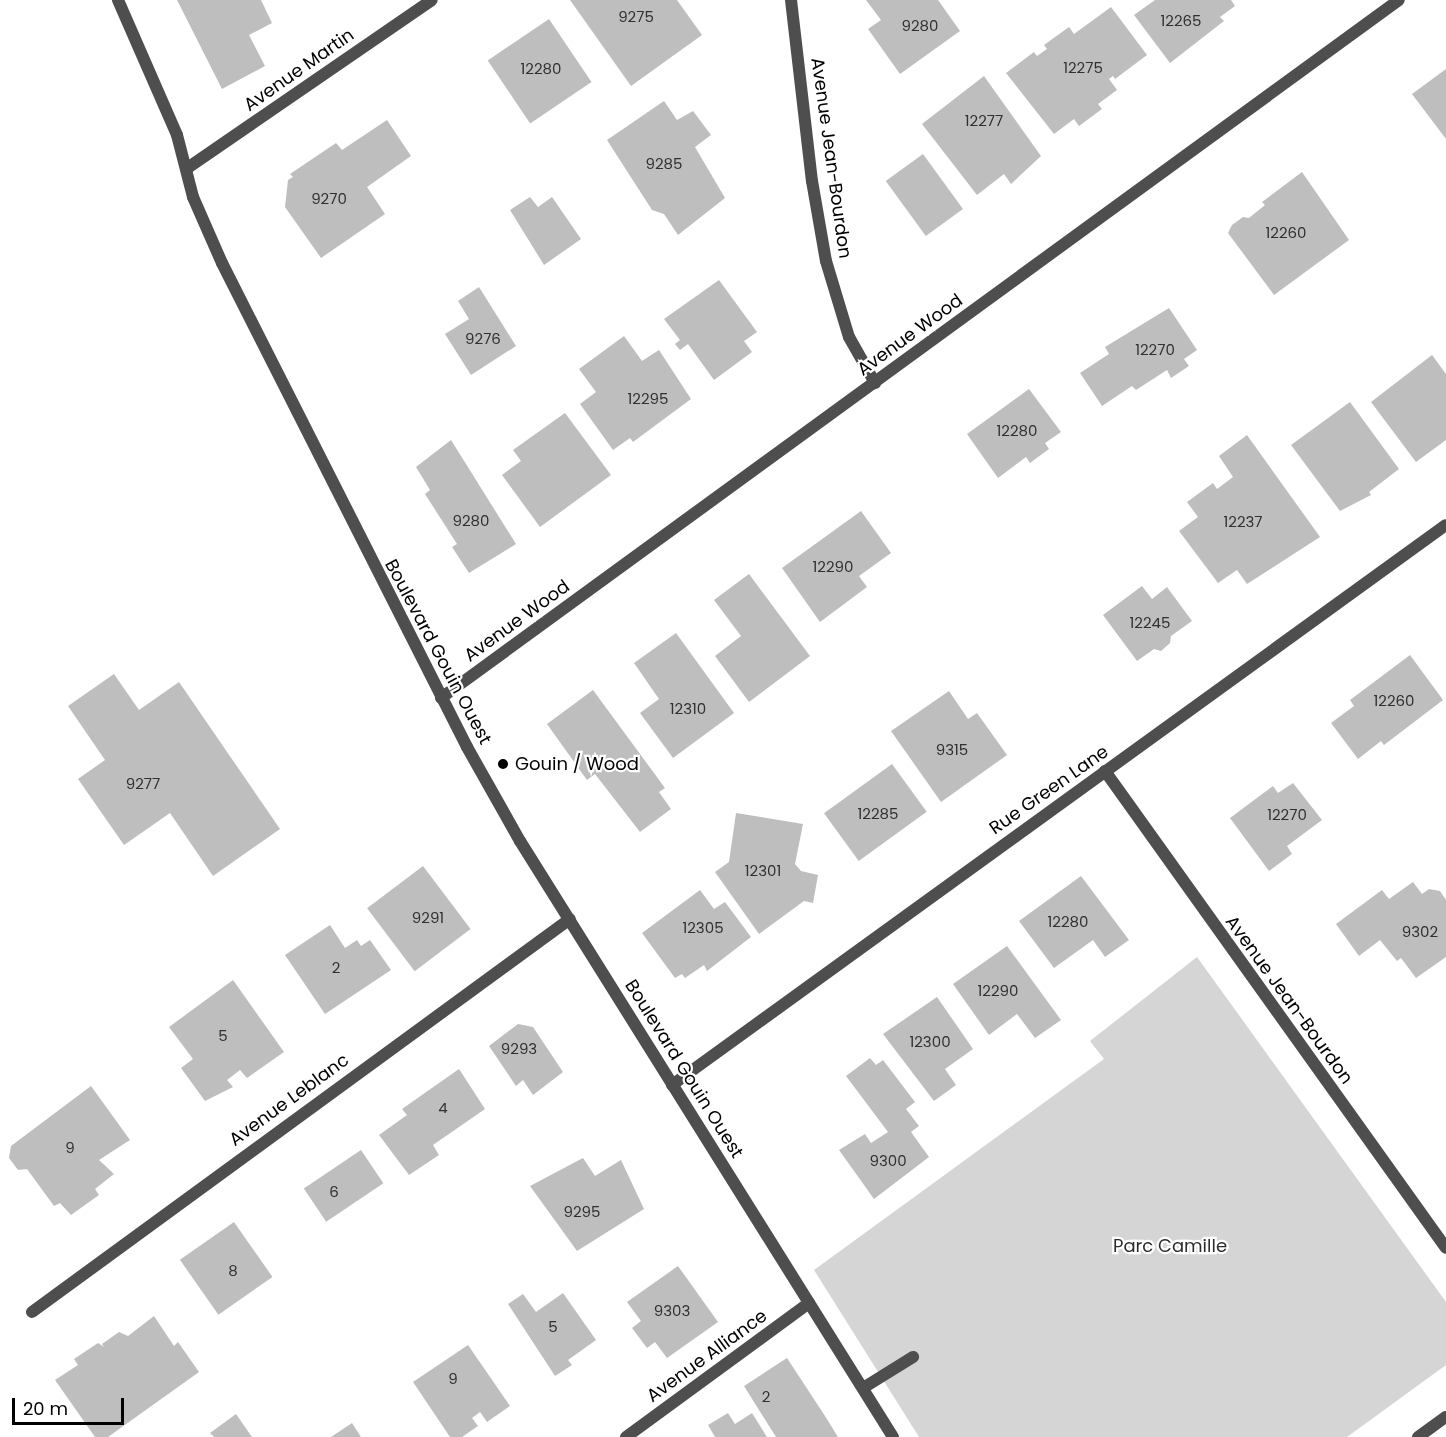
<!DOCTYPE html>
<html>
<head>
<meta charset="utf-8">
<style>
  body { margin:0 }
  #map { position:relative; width:1446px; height:1437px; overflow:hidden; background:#fff; font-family:Poppins,sans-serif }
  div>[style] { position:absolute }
  .green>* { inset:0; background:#d5d5d5 }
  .building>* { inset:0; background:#bebebe; transform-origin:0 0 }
  .service>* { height:12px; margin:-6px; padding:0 6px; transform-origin:6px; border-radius:6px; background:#4e4e4e }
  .minor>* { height:12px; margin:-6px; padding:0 6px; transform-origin:6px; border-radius:6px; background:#4e4e4e }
  .tertiary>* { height:12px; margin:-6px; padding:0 6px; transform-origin:6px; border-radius:6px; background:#4e4e4e }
  .dots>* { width:16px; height:16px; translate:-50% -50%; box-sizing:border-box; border:3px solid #fff; border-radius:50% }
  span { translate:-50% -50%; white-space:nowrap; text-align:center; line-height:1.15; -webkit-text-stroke:4.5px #fff; paint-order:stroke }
  .number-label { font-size:15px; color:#303030 }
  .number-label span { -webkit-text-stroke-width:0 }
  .street-label { font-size:18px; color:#000 }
  .poi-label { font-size:18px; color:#000 }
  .left { translate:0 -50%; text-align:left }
  .park-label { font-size:18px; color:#2c2c2c }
  .scale { position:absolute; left:12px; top:1398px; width:112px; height:27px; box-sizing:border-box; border:3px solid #000; border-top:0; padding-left:8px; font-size:18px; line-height:21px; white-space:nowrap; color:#000; -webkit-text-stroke:4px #fff; paint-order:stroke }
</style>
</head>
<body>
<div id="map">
  <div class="green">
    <div style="clip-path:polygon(1197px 957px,1446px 1302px,1446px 1365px,1347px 1437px,919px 1437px,814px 1270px,1104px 1059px,1090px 1041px)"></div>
  </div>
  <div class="building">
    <div style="clip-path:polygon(177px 0,261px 0,272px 23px,249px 35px,265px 66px,222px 89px)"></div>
    <div style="clip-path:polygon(570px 0,677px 0,702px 35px,631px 86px)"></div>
    <div style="clip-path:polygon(866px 0,938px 0,960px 31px,900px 74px,868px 29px,881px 20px)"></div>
    <div style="clip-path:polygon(1155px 0,1231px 0,1235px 6px,1220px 17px,1224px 21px,1170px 63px,1134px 15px)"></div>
    <div style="clip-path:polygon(1111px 7px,1147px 55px,1115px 79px,1113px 76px,1109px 79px,1117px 90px,1098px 104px,1102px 109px,1079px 126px,1074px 119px,1054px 134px,1006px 73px,1034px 52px,1037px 56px,1047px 49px,1044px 45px,1069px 27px,1074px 34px)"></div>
    <div style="left:549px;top:19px;width:76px;height:74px;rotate:56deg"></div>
    <div style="clip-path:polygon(1446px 69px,1446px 139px,1412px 94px)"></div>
    <div style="clip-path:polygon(984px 76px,1041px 156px,1011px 184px,1004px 174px,977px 195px,922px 124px)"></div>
    <div style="clip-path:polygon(664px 101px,677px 120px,693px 111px,711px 135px,695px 147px,725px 198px,678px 235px,664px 214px,652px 210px,607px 140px)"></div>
    <div style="clip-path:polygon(387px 120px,411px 156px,367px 187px,385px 214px,321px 258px,285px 207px,288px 180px,293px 177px,290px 174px,336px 143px,342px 150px)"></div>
    <div style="left:923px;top:154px;width:68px;height:46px;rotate:54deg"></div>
    <div style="clip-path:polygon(1302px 172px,1349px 240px,1274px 295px,1228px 233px,1232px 225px,1243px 217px,1249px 218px,1265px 205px,1262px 202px)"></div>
    <div style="clip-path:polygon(530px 197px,538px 207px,552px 197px,581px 239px,544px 265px,510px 210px)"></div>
    <div style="clip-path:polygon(719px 280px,757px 332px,744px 341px,752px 352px,714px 380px,688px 344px,680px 350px,675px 344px,680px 340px,664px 319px)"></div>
    <div style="clip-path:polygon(479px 287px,516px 346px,471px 375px,445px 334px,469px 319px,458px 301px)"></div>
    <div style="clip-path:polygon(1169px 308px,1197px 350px,1184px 359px,1189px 366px,1171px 378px,1167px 370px,1136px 390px,1132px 386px,1102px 406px,1080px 373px,1109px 354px,1105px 347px)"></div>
    <div style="clip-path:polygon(624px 336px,642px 361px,659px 350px,691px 399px,633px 442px,630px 438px,613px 450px,580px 404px,596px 392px,579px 369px)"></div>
    <div style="clip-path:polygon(1432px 355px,1446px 374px,1446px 440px,1416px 462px,1371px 402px)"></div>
    <div style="clip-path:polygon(1029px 389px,1061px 432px,1045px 443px,1049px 449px,1030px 463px,1026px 457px,998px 478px,967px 434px)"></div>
    <div style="clip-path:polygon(1350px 402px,1399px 469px,1369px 492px,1371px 495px,1340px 511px,1291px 445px)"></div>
    <div style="clip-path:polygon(565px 413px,611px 475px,540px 527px,502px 475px,521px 461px,513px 450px)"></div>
    <div style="clip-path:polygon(1247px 435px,1320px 537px,1247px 584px,1237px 570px,1218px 583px,1179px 531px,1198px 517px,1187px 502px,1213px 483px,1217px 489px,1233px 477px,1219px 456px)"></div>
    <div style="clip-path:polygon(451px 440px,516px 544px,469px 573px,452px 547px,457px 544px,425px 494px,430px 490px,416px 467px)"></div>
    <div style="clip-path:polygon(861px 511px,891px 553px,859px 576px,867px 587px,820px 622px,782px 568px)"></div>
    <div style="clip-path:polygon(749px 574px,810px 656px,749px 702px,715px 656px,741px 636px,714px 600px)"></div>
    <div style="clip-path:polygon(1142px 586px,1152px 599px,1167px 587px,1192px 621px,1171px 636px,1170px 643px,1161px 651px,1154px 649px,1137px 661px,1103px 615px)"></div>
    <div style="clip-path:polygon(676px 633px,734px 713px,673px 758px,640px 713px,659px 699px,634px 663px)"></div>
    <div style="clip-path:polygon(1410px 655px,1443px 700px,1384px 745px,1381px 741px,1358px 759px,1331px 723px,1354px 706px,1350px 700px)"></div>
    <div style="clip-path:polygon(114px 674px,139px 710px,179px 682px,280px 829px,213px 876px,170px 813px,124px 845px,78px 779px,105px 760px,68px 706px)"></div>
    <div style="clip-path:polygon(593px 690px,665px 788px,659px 792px,671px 809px,640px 832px,595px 774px,587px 780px,547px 724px)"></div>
    <div style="clip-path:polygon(949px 691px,968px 719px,977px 713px,1007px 755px,941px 802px,891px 731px)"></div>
    <div style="left:892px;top:764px;width:59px;height:84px;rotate:54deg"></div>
    <div style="clip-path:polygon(1293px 783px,1322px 820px,1287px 846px,1292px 854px,1269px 871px,1230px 818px,1273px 786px,1278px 793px)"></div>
    <div style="clip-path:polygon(736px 813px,803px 824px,795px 864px,801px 871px,818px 875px,813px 903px,804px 901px,759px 934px,715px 872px,729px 862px)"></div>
    <div style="left:423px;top:866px;width:79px;height:70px;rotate:53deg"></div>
    <div style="clip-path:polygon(1081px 876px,1129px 940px,1105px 957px,1093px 940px,1054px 968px,1019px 921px)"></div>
    <div style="clip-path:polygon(1413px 882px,1422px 894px,1429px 889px,1440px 891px,1446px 900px,1446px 957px,1416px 978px,1401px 958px,1397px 961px,1380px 940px,1359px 956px,1336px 924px,1382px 890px,1389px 899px)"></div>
    <div style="clip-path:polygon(700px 890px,714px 909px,725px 902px,751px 937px,707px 971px,704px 965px,685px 978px,682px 974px,675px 978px,642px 933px)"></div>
    <div style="clip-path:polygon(330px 925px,345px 948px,357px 940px,361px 946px,370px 940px,391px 970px,325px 1014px,285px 955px)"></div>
    <div style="clip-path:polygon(1007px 946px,1061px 1020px,1035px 1038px,1017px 1014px,989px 1035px,953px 984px)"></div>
    <div style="clip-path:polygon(233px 980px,284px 1052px,247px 1078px,240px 1070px,227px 1080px,233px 1087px,205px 1101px,181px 1068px,193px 1059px,169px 1027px)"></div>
    <div style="clip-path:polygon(937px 997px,973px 1049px,945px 1069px,956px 1085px,934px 1101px,883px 1034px)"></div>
    <div style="clip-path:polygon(518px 1024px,533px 1027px,563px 1072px,533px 1095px,523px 1080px,516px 1086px,489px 1046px)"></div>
    <div style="clip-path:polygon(870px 1058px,876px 1065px,883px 1060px,915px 1102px,906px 1109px,919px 1126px,911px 1132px,929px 1157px,874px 1199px,839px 1150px,865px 1134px,871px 1143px,888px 1132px,846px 1076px)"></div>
    <div style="clip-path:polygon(459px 1069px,485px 1109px,433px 1145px,439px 1155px,409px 1175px,379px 1135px,407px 1115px,402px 1109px)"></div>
    <div style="clip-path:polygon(91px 1086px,130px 1140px,99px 1160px,114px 1174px,95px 1189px,99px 1195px,71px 1215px,60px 1203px,54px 1206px,27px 1169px,18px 1170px,9px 1158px,11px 1146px)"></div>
    <div style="left:361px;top:1150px;width:40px;height:69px;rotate:56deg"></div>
    <div style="clip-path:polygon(583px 1158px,595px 1176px,621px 1160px,644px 1209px,577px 1251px,530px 1186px)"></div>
    <div style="left:234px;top:1222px;width:67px;height:66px;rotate:55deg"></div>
    <div style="clip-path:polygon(678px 1266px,718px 1322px,667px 1358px,655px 1342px,647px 1348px,632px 1328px,641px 1321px,627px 1302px)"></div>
    <div style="clip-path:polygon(563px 1293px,596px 1340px,568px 1360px,572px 1365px,555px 1376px,508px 1304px,523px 1294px,536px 1312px)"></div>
    <div style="clip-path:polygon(154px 1316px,174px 1346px,178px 1342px,199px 1372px,108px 1437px,95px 1437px,55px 1380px,78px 1365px,74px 1359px,98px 1343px,104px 1347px,102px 1344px,119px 1332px,128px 1336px)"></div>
    <div style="clip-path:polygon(468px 1345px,510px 1406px,487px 1422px,480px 1412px,472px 1418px,478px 1426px,462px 1437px,450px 1437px,413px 1382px)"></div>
    <div style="clip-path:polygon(787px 1358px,825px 1416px,838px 1437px,776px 1437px,744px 1386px)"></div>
    <div style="clip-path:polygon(728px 1413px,735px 1424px,752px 1413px,767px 1437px,715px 1437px,708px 1425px)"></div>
    <div style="clip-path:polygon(236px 1414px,252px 1437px,214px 1437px,210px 1433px)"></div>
    <div style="clip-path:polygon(352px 1423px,361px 1437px,331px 1437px)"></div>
  </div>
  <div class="service">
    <div style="left:863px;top:1388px;width:59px;rotate:-31.8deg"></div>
  </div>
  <div class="minor">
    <div style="left:791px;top:0;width:182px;rotate:83.4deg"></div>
    <div style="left:812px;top:181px;width:81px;rotate:80.1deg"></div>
    <div style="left:826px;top:261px;width:79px;rotate:73.2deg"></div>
    <div style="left:849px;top:337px;width:53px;rotate:60.5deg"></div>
    <div style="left:186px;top:169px;width:298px;rotate:-34.5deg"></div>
    <div style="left:441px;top:698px;width:1185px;rotate:-36.08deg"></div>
    <div style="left:1105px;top:771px;width:586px;rotate:54.44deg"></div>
    <div style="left:672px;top:1085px;width:955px;rotate:-35.89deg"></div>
    <div style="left:32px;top:1312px;width:666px;rotate:-36.15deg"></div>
    <div style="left:626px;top:1437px;width:227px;rotate:-36.2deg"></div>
    <div style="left:1418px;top:1437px;width:34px;rotate:-36deg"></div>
  </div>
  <div class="tertiary">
    <div style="left:118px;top:0;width:147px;rotate:66.4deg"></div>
    <div style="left:177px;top:135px;width:64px;rotate:75.5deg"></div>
    <div style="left:193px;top:197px;width:72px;rotate:66.3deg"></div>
    <div style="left:222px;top:263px;width:542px;rotate:63.15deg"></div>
    <div style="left:467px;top:747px;width:108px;rotate:60.6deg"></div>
    <div style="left:520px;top:841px;width:703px;rotate:57.96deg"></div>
  </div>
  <div class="dots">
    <div style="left:503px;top:764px;background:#000"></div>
  </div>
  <div class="number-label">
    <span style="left:636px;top:17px">9275</span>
    <span style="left:1181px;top:21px">12265</span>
    <span style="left:920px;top:26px">9280</span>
    <span style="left:1083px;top:68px">12275</span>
    <span style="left:541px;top:69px">12280</span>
    <span style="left:984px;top:121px">12277</span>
    <span style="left:664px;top:164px">9285</span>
    <span style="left:329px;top:199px">9270</span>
    <span style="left:1286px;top:233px">12260</span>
    <span style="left:483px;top:339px">9276</span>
    <span style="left:1155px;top:350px">12270</span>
    <span style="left:648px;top:399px">12295</span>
    <span style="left:1017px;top:431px">12280</span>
    <span style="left:471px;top:521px">9280</span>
    <span style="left:1243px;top:522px">12237</span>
    <span style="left:833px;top:567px">12290</span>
    <span style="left:1150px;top:623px">12245</span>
    <span style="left:1394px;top:701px">12260</span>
    <span style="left:688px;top:709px">12310</span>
    <span style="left:952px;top:750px">9315</span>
    <span style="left:143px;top:784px">9277</span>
    <span style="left:878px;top:814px">12285</span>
    <span style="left:1287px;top:815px">12270</span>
    <span style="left:763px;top:871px">12301</span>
    <span style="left:428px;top:918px">9291</span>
    <span style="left:1068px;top:922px">12280</span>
    <span style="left:703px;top:928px">12305</span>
    <span style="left:1420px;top:932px">9302</span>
    <span style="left:336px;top:968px">2</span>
    <span style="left:998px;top:991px">12290</span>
    <span style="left:223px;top:1036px">5</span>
    <span style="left:930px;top:1042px">12300</span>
    <span style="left:519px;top:1049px">9293</span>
    <span style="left:443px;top:1108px">4</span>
    <span style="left:70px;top:1148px">9</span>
    <span style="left:888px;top:1161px">9300</span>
    <span style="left:334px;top:1192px">6</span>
    <span style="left:582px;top:1212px">9295</span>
    <span style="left:233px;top:1271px">8</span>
    <span style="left:672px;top:1311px">9303</span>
    <span style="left:553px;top:1327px">5</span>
    <span style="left:453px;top:1379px">9</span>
    <span style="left:766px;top:1397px">2</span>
  </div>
  <div class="street-label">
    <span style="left:299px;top:70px;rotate:-35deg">Avenue Martin</span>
    <span style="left:831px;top:158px;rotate:82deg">Avenue Jean-Bourdon</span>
    <span style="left:910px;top:335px;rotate:-36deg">Avenue Wood</span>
    <span style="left:517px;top:621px;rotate:-36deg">Avenue Wood</span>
    <span style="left:438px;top:652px;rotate:62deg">Boulevard Gouin Ouest</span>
    <span style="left:1049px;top:790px;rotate:-35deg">Rue Green Lane</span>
    <span style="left:1289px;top:1000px;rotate:54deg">Avenue Jean-Bourdon</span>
    <span style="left:684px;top:1069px;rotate:58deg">Boulevard Gouin Ouest</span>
    <span style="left:289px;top:1100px;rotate:-36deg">Avenue Leblanc</span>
    <span style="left:707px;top:1356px;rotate:-36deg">Avenue Alliance</span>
  </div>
  <div class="poi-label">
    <span class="left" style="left:515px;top:764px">Gouin / Wood</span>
  </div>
  <div class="park-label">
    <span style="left:1170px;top:1246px">Parc Camille</span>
  </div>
  <div class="scale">20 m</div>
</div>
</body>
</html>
